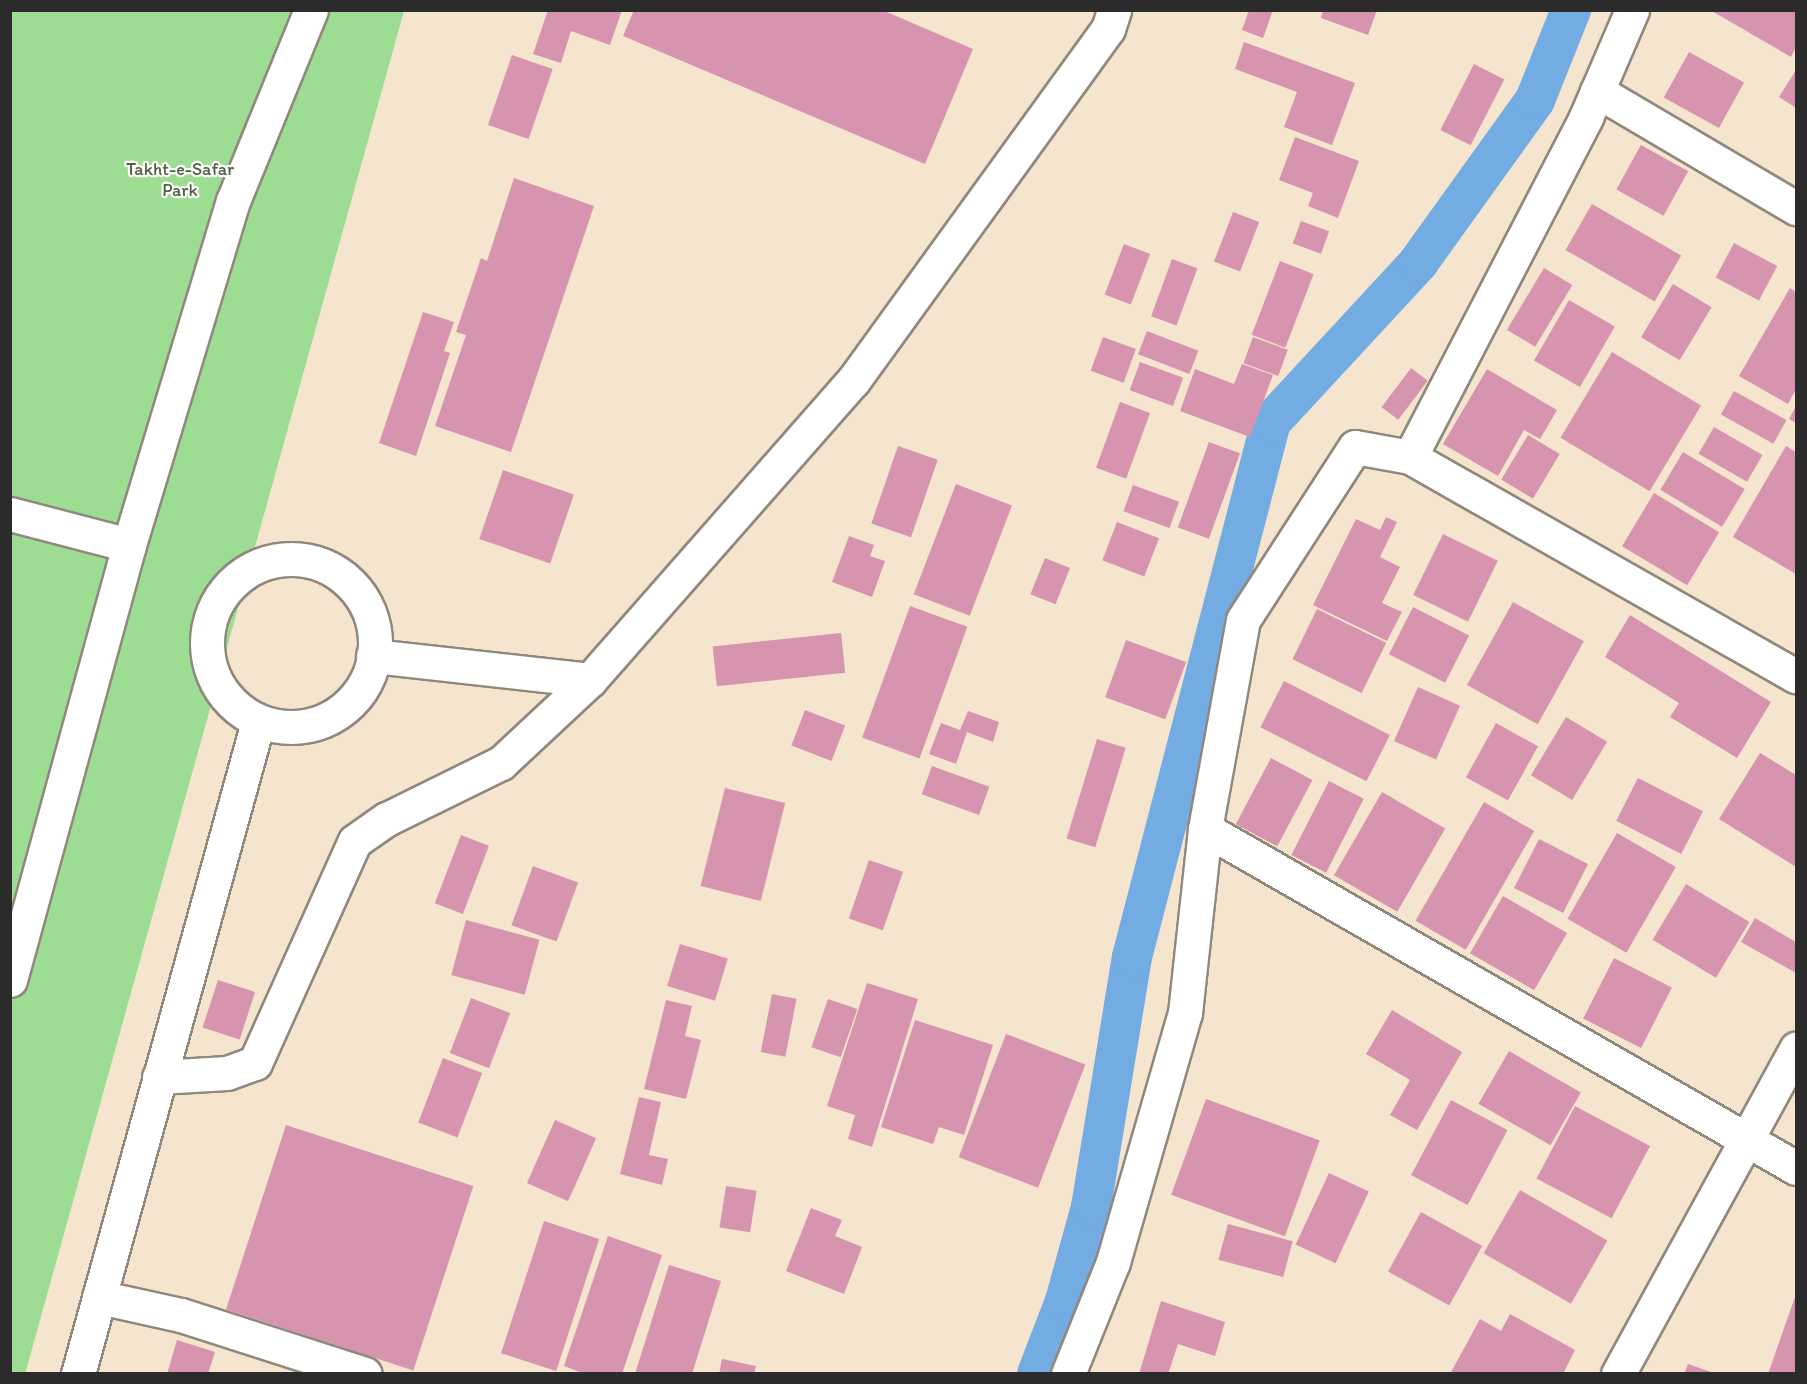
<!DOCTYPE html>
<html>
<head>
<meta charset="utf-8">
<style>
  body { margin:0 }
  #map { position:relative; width:1807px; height:1384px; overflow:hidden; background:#f5e5ce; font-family:Itim,sans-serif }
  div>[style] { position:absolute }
  .green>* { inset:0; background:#9ddd93 }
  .canal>* { height:40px; margin:-20px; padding:0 20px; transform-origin:20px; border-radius:20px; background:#72ace2 }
  .building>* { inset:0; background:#d794ae; transform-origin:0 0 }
  .roads { filter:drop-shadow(2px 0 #90887c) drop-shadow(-2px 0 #90887c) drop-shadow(0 2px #90887c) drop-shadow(0 -2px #90887c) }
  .minor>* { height:33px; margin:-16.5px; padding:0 16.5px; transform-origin:16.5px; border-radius:16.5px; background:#fff }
  .minor>.ring { margin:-16.5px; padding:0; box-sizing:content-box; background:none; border:33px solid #fff; border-radius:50% }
  span { translate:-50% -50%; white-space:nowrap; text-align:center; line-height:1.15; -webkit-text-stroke:4.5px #fdfcf7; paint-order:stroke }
  .park-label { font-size:18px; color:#4d604a }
  .frame { position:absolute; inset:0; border:12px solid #2b2b2b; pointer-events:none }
</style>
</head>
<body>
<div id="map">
  <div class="green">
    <div style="clip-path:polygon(10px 11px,404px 11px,25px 1374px,10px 1373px)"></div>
  </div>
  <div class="canal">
    <div style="left:1037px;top:1374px;width:78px;rotate:-69deg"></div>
    <div style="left:1065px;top:1301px;width:98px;rotate:-74.5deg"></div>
    <div style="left:1091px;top:1207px;width:253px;rotate:-80.7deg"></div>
    <div style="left:1132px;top:957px;width:553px;rotate:-75.44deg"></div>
    <div style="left:1271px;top:422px;width:217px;rotate:-47.2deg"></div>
    <div style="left:1418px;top:263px;width:201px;rotate:-54.3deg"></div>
    <div style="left:1535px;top:100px;width:97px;rotate:-68.2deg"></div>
  </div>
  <div class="building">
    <div style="clip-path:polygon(548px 10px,622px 10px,610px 45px,571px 31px,561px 63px,533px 54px)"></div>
    <div style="clip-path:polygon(634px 10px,882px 10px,973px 49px,925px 164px,623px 36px)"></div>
    <div style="clip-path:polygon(1249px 10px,1273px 10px,1263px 38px,1242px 30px)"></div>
    <div style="clip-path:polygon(1323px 10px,1377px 10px,1368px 35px,1321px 18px)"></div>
    <div style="clip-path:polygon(1710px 10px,1796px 10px,1796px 47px,1791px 57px)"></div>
    <div style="clip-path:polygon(1244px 42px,1355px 83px,1332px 145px,1284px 127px,1297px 92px,1235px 69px)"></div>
    <div style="left:1689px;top:52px;width:63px;height:52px;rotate:29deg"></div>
    <div style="left:512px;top:55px;width:43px;height:74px;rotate:19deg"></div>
    <div style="left:1474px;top:64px;width:34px;height:74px;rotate:27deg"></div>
    <div style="clip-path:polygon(1796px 70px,1796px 108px,1779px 97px)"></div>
    <div style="clip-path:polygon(1295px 137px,1359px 161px,1338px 218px,1308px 206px,1313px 193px,1279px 180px)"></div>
    <div style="left:1641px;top:145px;width:54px;height:51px;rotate:29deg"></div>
    <div style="clip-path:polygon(514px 178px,594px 206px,511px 452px,435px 426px,466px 335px,456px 332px,481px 258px,487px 261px)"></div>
    <div style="left:1592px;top:204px;width:103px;height:53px;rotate:30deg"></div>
    <div style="left:1233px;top:212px;width:28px;height:53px;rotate:21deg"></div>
    <div style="left:1301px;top:221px;width:30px;height:24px;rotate:20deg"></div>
    <div style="left:1734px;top:243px;width:49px;height:39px;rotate:28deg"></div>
    <div style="left:1124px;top:244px;width:28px;height:54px;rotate:21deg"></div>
    <div style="left:1172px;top:259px;width:27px;height:61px;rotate:20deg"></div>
    <div style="left:1280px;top:261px;width:36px;height:79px;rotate:21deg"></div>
    <div style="left:1544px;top:268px;width:33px;height:72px;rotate:31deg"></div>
    <div style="left:1673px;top:284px;width:45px;height:62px;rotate:31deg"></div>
    <div style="clip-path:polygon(1790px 288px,1796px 292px,1796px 389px,1788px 404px,1739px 376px)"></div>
    <div style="left:1569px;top:300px;width:53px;height:70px;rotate:30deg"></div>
    <div style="clip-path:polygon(423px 312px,454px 322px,444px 351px,450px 353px,416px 456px,379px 443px)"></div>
    <div style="left:1147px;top:331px;width:55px;height:25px;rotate:21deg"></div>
    <div style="left:1103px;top:337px;width:35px;height:36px;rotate:20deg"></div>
    <div style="left:1253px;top:337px;width:37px;height:28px;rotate:20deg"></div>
    <div style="left:1612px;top:352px;width:104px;height:100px;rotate:31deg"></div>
    <div style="left:1140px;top:362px;width:46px;height:30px;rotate:20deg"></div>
    <div style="clip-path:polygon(1242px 364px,1273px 375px,1250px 437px,1180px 411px,1195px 369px,1234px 384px)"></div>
    <div style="left:1411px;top:368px;width:21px;height:49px;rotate:37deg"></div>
    <div style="clip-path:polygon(1487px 369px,1557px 410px,1540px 439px,1524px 430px,1498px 476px,1443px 444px)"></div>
    <div style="left:1734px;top:391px;width:60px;height:27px;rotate:29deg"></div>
    <div style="left:1120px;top:402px;width:32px;height:70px;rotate:20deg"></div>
    <div style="clip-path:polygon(1796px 406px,1796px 423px,1789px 419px)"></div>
    <div style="left:1714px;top:427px;width:56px;height:31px;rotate:30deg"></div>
    <div style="left:1528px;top:435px;width:37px;height:52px;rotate:31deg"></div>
    <div style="left:1209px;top:442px;width:33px;height:91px;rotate:20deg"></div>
    <div style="left:898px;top:446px;width:42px;height:82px;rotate:19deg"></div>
    <div style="clip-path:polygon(1786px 446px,1796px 452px,1796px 574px,1733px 537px)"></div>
    <div style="left:1683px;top:452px;width:72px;height:44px;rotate:31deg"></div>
    <div style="left:503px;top:470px;width:75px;height:73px;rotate:19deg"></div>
    <div style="left:956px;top:484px;width:60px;height:118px;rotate:21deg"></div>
    <div style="left:1133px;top:485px;width:49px;height:28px;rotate:20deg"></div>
    <div style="left:1654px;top:493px;width:76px;height:62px;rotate:31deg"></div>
    <div style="clip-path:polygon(1386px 517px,1397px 522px,1380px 557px,1400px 567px,1382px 603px,1402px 612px,1387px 641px,1313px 605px,1356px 519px,1380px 530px)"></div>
    <div style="left:1117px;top:522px;width:45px;height:41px;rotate:21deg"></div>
    <div style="left:1443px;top:534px;width:61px;height:68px;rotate:26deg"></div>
    <div style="clip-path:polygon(849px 536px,874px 545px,870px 556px,885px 561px,872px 597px,832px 582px)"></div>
    <div style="left:1045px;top:558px;width:27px;height:39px;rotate:22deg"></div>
    <div style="left:1513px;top:602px;width:81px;height:95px;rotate:29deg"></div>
    <div style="left:910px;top:606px;width:61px;height:140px;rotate:20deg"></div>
    <div style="left:1413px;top:607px;width:63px;height:53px;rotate:27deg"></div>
    <div style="left:1317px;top:609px;width:77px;height:56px;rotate:26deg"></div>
    <div style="clip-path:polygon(1630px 615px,1771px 702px,1737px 758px,1670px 717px,1679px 703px,1605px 657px)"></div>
    <div style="left:841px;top:633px;width:40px;height:129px;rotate:84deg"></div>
    <div style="left:1126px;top:640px;width:64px;height:61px;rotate:20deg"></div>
    <div style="left:1284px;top:681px;width:119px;height:52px;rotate:27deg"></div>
    <div style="left:1418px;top:687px;width:46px;height:59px;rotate:24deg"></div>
    <div style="left:805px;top:710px;width:43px;height:38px;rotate:21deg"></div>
    <div style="clip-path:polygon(968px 711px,999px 722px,993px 742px,967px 732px,956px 764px,929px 754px,941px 723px,960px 730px)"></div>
    <div style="left:1566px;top:717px;width:48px;height:68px;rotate:31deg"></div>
    <div style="left:1496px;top:723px;width:48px;height:62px;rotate:29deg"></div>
    <div style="left:1097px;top:739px;width:30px;height:104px;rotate:17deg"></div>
    <div style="clip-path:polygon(1760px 753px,1796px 775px,1796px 867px,1719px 819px)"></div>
    <div style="left:1271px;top:758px;width:47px;height:75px;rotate:28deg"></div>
    <div style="left:932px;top:766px;width:61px;height:30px;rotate:20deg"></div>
    <div style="left:1638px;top:778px;width:73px;height:48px;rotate:27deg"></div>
    <div style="left:1329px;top:781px;width:39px;height:83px;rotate:27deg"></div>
    <div style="left:725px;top:788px;width:62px;height:101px;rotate:14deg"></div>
    <div style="left:1382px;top:792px;width:73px;height:96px;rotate:30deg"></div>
    <div style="left:1484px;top:802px;width:58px;height:137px;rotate:30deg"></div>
    <div style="left:1617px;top:833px;width:68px;height:99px;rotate:30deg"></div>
    <div style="left:461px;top:835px;width:30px;height:73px;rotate:21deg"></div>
    <div style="left:1539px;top:839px;width:55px;height:55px;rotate:27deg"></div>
    <div style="left:869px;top:860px;width:36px;height:62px;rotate:19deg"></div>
    <div style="left:533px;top:866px;width:48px;height:63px;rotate:20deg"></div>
    <div style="left:1686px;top:884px;width:74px;height:65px;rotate:31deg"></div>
    <div style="left:1503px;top:896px;width:74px;height:66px;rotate:30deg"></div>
    <div style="clip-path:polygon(1755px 918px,1796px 942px,1796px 973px,1741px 942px)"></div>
    <div style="left:466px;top:920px;width:76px;height:57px;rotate:15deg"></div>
    <div style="left:680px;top:944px;width:50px;height:44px;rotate:17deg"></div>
    <div style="left:1614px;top:958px;width:65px;height:68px;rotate:27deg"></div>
    <div style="left:218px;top:980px;width:39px;height:50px;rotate:18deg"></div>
    <div style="clip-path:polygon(867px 983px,918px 999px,872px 1147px,848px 1139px,855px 1115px,827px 1106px)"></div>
    <div style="left:772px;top:994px;width:25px;height:59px;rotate:11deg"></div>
    <div style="left:471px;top:998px;width:42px;height:59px;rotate:21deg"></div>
    <div style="left:828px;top:999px;width:31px;height:51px;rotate:19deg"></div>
    <div style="clip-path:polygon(666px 1000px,692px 1006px,685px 1036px,701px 1040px,686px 1099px,644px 1089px)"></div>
    <div style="clip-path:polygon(1392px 1010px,1462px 1052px,1417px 1130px,1390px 1115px,1410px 1080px,1366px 1054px)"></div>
    <div style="clip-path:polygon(915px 1020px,993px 1045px,964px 1135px,939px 1127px,933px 1144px,881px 1127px)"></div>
    <div style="left:1006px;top:1034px;width:85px;height:132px;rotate:21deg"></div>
    <div style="left:1509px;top:1051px;width:83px;height:61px;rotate:30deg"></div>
    <div style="left:443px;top:1058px;width:42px;height:69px;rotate:21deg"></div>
    <div style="clip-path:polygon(639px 1097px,661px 1102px,649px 1155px,668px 1159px,662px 1185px,620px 1174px)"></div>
    <div style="left:1206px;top:1099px;width:121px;height:102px;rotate:20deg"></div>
    <div style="left:1451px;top:1100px;width:64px;height:85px;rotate:28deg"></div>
    <div style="left:1575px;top:1106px;width:85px;height:82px;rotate:28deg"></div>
    <div style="left:555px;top:1120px;width:45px;height:69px;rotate:24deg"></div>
    <div style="left:286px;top:1125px;width:197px;height:194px;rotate:18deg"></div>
    <div style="left:1329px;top:1173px;width:44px;height:79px;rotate:25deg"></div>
    <div style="left:726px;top:1186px;width:31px;height:42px;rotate:9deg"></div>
    <div style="left:1520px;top:1190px;width:101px;height:73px;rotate:30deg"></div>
    <div style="clip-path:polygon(811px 1208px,842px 1220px,835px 1236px,862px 1247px,844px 1294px,786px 1271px)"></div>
    <div style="left:1421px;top:1212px;width:70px;height:68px;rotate:29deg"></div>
    <div style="left:544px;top:1221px;width:58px;height:139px;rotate:18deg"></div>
    <div style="left:1228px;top:1224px;width:67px;height:37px;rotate:15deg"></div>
    <div style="clip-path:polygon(608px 1236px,662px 1255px,622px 1374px,585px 1374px,564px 1366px)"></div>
    <div style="clip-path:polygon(669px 1265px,721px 1281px,692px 1374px,635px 1374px)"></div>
    <div style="clip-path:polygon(1796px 1294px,1796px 1374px,1768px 1374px)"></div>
    <div style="clip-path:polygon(1161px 1301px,1225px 1322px,1215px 1356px,1178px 1344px,1168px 1374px,1139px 1374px)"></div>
    <div style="clip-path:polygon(1510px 1314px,1575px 1350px,1563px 1374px,1450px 1374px,1480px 1319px,1501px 1331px)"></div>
    <div style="clip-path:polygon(177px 1340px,215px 1352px,208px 1374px,167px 1374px)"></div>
    <div style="clip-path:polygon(722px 1359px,756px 1366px,754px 1374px,719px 1374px)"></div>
    <div style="clip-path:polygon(1688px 1364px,1714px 1373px,1714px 1374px,1684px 1374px)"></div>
  </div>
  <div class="roads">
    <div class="minor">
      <div style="left:1597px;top:91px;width:231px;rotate:30.5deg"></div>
      <div style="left:1410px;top:457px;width:383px;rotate:-62.6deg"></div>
      <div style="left:1586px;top:117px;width:116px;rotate:-66.7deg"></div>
      <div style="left:10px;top:514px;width:123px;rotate:14.6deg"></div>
      <div class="ring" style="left:207px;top:559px;width:135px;height:135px"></div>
      <div style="left:373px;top:656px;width:218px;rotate:6.3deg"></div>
      <div style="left:590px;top:680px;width:398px;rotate:-48.7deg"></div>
      <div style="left:853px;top:381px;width:435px;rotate:-54.1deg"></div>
      <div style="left:1108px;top:29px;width:20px;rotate:-72deg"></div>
      <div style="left:1205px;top:829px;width:681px;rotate:29.84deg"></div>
      <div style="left:10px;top:980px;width:451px;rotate:-74.7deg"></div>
      <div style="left:129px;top:545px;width:359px;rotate:-73.2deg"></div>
      <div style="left:233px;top:201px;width:206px;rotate:-67.8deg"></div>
      <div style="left:159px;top:1077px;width:68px;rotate:-3.4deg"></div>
      <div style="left:227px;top:1073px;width:30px;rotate:-20deg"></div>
      <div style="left:255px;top:1063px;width:243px;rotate:-65.8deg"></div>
      <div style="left:355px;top:841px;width:39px;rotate:-35deg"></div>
      <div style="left:387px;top:819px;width:127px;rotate:-26.2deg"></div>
      <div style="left:501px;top:763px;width:122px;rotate:-43deg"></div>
      <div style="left:99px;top:1297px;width:84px;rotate:12.4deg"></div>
      <div style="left:181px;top:1315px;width:193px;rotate:17.8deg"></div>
      <div style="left:78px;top:1374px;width:676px;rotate:-74.57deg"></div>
      <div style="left:1068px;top:1374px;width:121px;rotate:-68.1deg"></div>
      <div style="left:1113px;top:1262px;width:259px;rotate:-73.9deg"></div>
      <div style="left:1185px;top:1013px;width:185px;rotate:-83.8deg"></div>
      <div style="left:1205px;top:829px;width:212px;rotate:-79.7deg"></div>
      <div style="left:1243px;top:620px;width:206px;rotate:-57.1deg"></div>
      <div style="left:1355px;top:447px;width:56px;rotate:10.3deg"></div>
      <div style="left:1410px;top:457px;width:444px;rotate:29.6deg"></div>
      <div style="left:1618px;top:1374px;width:371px;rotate:-61.3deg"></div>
    </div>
  </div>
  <div class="park-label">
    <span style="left:180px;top:180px">Takht-e-Safar<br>Park</span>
  </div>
  <div class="frame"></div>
</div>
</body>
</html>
